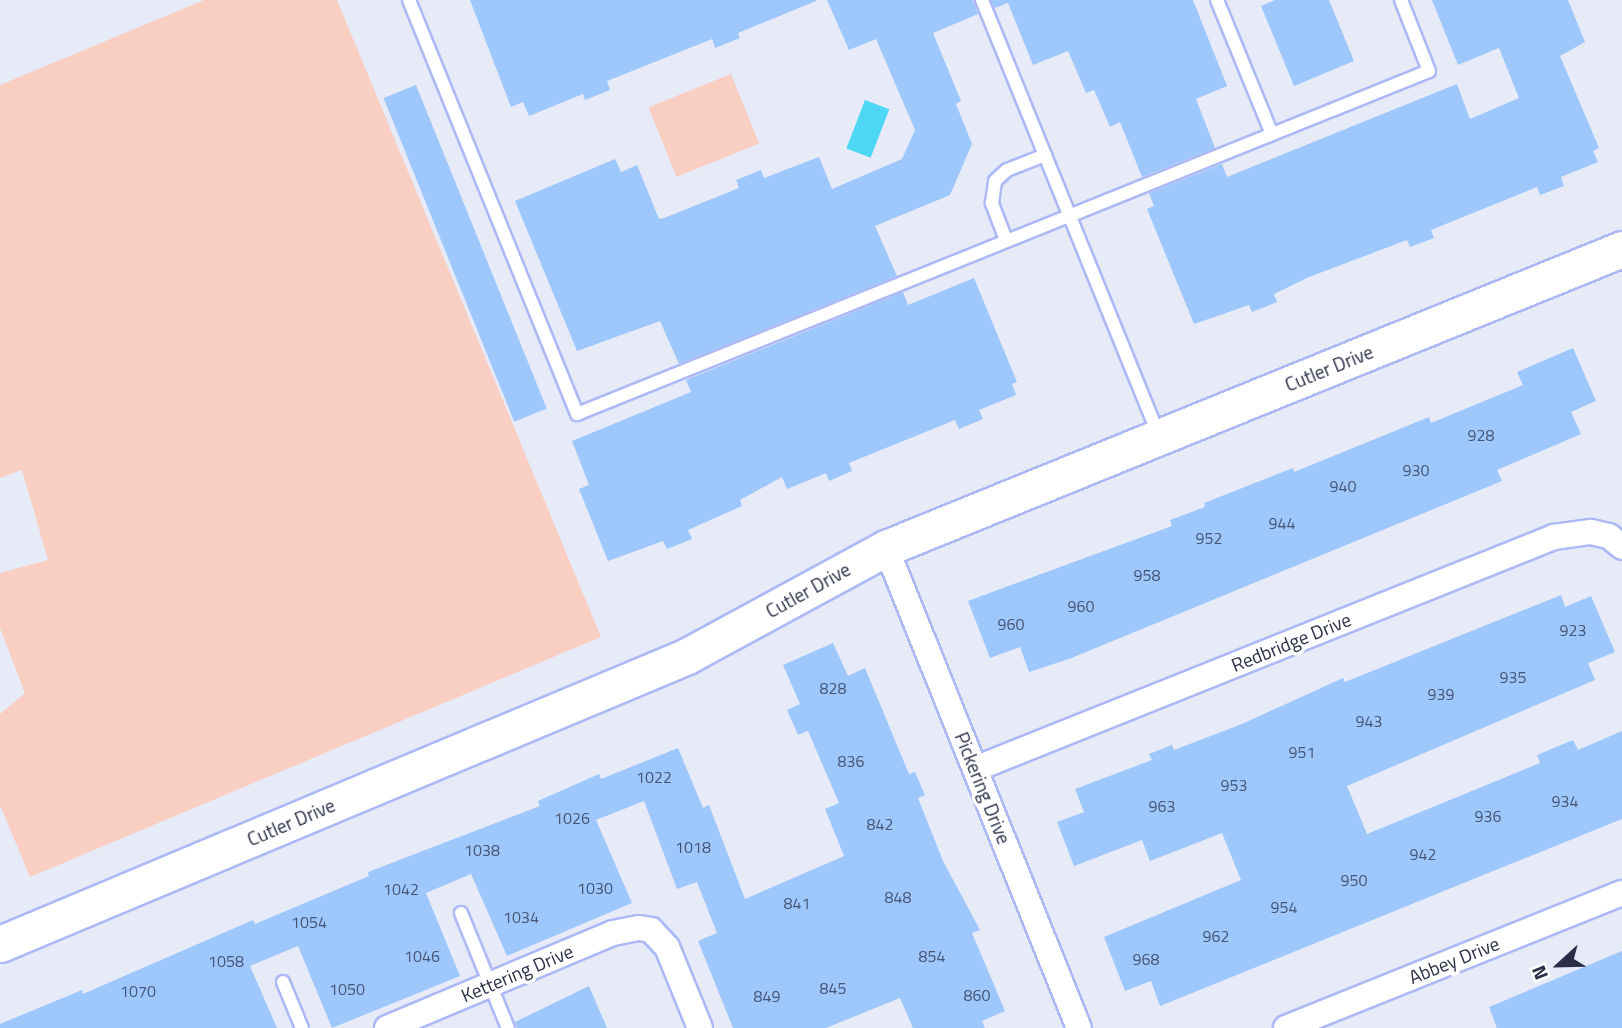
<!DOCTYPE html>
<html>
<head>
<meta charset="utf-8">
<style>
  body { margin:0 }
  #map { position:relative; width:1622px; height:1028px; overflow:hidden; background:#e7eaf7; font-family:"Titillium Web",sans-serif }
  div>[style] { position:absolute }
  .green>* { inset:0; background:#f9cfc4; transform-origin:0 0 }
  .water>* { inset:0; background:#4dd7f4; transform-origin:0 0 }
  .building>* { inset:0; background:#9ec7fc; transform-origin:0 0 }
  .roads { filter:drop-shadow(2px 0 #acb9f6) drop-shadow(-2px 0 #acb9f6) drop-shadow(0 2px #acb9f6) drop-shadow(0 -2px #acb9f6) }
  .lane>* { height:12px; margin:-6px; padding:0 6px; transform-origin:6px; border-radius:6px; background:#fff }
  .street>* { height:24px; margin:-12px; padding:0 12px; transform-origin:12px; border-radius:12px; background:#fff }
  .secondary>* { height:35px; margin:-17.5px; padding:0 17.5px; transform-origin:17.5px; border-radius:17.5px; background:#fff }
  span { translate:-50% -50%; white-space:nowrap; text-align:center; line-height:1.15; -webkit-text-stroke:7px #fff; paint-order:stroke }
  .number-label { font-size:16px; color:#475574 }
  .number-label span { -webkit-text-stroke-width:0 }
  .street-label { font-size:19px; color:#2a2f47 }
  .north { position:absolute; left:1524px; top:930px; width:70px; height:70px; -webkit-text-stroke:5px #fff; paint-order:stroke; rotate:248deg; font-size:19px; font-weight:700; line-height:28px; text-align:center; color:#2a2f47 }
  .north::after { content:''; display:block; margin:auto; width:24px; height:32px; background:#2a2f47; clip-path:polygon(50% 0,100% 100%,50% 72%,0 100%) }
</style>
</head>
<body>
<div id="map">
  <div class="green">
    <div style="clip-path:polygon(204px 0,337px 0,601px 637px,30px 877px,0 805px,0 714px,25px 693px,0 628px,0 573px,48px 560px,22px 470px,0 478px,0 85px)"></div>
    <div style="left:731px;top:74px;width:75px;height:89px;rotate:68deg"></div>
  </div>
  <div class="water">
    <div style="left:865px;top:100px;width:26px;height:52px;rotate:21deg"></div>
  </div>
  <div class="building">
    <div style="clip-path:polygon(470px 0,816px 0,816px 1px,738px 33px,740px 38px,715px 48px,712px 39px,607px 81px,610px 90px,585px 100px,583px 94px,529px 116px,523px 102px,511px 107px)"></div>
    <div style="clip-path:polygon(827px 0,973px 0,978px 14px,933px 33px,961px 101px,956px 104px,972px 144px,950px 195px,875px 226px,897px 276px,679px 364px,660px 321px,577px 351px,515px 201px,615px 159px,621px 172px,637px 165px,659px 219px,664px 218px,739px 188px,736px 180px,761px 170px,764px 178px,819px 157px,832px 189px,902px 159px,915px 130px,876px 39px,849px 50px)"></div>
    <div style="clip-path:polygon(991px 0,1193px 0,1227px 86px,1196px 99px,1215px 148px,1142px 177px,1120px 122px,1110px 127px,1094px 90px,1086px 93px,1068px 51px,1033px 65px,1008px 3px,995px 8px)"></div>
    <div style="clip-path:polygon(1275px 0,1329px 0,1354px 61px,1294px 86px,1261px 6px)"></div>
    <div style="clip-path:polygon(1432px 0,1568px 0,1585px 42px,1560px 56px,1599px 148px,1593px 151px,1598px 162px,1561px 177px,1564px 186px,1540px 195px,1537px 187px,1431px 230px,1434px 238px,1410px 247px,1407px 240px,1309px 277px,1274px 294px,1277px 302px,1252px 312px,1249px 305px,1194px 324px,1147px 209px,1154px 206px,1149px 193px,1222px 164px,1227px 177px,1457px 84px,1470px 119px,1519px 98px,1499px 48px,1458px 65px)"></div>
    <div style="left:416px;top:85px;width:349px;height:35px;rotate:68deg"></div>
    <div style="clip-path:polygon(974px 278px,1017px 382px,1012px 384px,1016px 395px,979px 410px,983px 419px,959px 429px,955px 420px,849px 463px,852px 471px,829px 481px,826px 473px,787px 489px,782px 477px,740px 500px,742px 506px,688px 530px,692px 539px,667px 549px,663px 541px,608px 561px,579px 489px,589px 485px,572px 441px,691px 392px,686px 380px,903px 292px,908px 305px)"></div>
    <div style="clip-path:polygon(1573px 348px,1596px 401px,1571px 412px,1581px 434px,1497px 470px,1502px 481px,1069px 659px,1029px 672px,1020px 647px,990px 658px,968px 601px,1172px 526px,1170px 520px,1205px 507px,1204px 503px,1293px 468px,1294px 472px,1429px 417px,1431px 423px,1523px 385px,1517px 372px)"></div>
    <div style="clip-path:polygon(1561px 595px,1565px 607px,1591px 596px,1615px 652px,1588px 663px,1595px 680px,1347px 786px,1367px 834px,1540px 763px,1537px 755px,1573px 740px,1578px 750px,1622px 731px,1622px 819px,1160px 1006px,1151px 981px,1125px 991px,1104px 937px,1241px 880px,1222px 833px,1150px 861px,1142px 840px,1074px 866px,1057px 822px,1084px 812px,1075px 789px,1152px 760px,1149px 754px,1172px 745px,1174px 750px,1242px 724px,1343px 678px,1345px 682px)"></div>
    <div style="clip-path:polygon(833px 643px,848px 676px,865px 668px,909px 774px,915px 772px,925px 795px,918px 798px,943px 861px,980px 930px,972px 933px,1005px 1011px,982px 1021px,985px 1028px,913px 1028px,900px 998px,826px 1028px,733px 1028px,698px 941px,717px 933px,697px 882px,677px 889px,644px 801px,596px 820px,632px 903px,507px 956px,471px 874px,426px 893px,460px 976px,332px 1028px,298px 946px,250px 966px,277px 1028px,0 1028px,0 1024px,82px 990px,83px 994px,253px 920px,255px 924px,369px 876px,368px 872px,540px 806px,538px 801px,599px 774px,601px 779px,678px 748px,703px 808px,709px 805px,745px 899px,844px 856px,825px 809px,839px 803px,808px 731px,798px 735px,787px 710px,800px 704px,783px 665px)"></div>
    <div style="clip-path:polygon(1622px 951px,1622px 1028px,1497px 1028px,1489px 1007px)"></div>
    <div style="clip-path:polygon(589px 986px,607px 1028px,517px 1028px,515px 1022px)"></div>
  </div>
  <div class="roads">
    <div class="lane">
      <div style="left:409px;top:0;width:447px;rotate:67.9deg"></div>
      <div style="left:577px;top:414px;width:918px;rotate:-21.93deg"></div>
      <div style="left:1429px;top:71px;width:76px;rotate:-111.5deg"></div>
      <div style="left:982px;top:0;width:471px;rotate:67.9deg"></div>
      <div style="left:1217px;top:0;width:145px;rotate:67.7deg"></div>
      <div style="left:1006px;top:240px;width:40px;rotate:-111deg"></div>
      <div style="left:992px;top:203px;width:22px;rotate:-82deg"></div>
      <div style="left:995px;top:181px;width:16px;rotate:-43deg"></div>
      <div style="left:1007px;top:170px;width:41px;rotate:-21.5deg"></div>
      <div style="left:461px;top:913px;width:124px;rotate:67.8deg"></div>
      <div style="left:283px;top:982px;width:50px;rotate:67.6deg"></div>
    </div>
    <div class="street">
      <div style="left:886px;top:548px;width:517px;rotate:68.1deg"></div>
      <div style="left:975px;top:769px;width:624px;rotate:-21.84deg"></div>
      <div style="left:1554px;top:537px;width:37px;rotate:-8deg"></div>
      <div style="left:1591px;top:532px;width:18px;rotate:13deg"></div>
      <div style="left:1609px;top:536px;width:17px;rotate:40deg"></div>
      <div style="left:387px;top:1028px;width:245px;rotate:-22.8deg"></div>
      <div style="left:613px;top:933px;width:26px;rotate:-11deg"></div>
      <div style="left:639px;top:928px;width:12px;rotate:9deg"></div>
      <div style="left:651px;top:930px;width:23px;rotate:47deg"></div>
      <div style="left:667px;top:947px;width:87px;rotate:67.8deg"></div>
      <div style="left:1286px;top:1028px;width:362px;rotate:-21.9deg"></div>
    </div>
    <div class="secondary">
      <div style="left:0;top:944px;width:745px;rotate:-22.74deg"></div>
      <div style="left:687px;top:656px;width:226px;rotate:-28.5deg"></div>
      <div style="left:886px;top:548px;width:794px;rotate:-22.11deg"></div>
    </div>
  </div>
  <div class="number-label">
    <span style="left:1481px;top:435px">928</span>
    <span style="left:1416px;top:470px">930</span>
    <span style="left:1343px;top:486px">940</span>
    <span style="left:1282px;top:523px">944</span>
    <span style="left:1209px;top:538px">952</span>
    <span style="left:1147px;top:575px">958</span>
    <span style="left:1081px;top:606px">960</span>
    <span style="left:1011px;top:624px">960</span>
    <span style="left:1573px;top:630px">923</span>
    <span style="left:1513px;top:677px">935</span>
    <span style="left:833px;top:688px">828</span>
    <span style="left:1441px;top:694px">939</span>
    <span style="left:1369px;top:721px">943</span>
    <span style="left:1302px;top:752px">951</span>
    <span style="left:851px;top:761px">836</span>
    <span style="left:654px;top:777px">1022</span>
    <span style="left:1234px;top:785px">953</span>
    <span style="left:1565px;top:801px">934</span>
    <span style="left:1162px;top:806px">963</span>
    <span style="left:1488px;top:816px">936</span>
    <span style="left:572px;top:818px">1026</span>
    <span style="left:880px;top:824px">842</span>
    <span style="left:693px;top:847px">1018</span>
    <span style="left:482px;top:850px">1038</span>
    <span style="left:1423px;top:854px">942</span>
    <span style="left:1354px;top:880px">950</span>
    <span style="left:595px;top:888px">1030</span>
    <span style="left:401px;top:889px">1042</span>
    <span style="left:898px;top:897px">848</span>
    <span style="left:797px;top:903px">841</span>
    <span style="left:1284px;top:907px">954</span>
    <span style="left:521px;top:917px">1034</span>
    <span style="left:309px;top:922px">1054</span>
    <span style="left:1216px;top:936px">962</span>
    <span style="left:422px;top:956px">1046</span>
    <span style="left:932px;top:956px">854</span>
    <span style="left:1146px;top:959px">968</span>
    <span style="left:226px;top:961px">1058</span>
    <span style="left:833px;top:988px">845</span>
    <span style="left:347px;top:989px">1050</span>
    <span style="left:138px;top:991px">1070</span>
    <span style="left:977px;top:995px">860</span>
    <span style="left:767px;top:996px">849</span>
  </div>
  <div class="street-label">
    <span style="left:1329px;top:368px;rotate:-22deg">Cutler Drive</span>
    <span style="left:808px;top:590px;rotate:-29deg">Cutler Drive</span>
    <span style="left:1291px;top:642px;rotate:-22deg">Redbridge Drive</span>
    <span style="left:983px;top:788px;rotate:68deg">Pickering Drive</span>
    <span style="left:291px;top:822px;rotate:-23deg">Cutler Drive</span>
    <span style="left:1454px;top:960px;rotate:-22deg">Abbey Drive</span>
    <span style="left:517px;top:973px;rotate:-23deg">Kettering Drive</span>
  </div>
  <div class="north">N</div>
</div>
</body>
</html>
